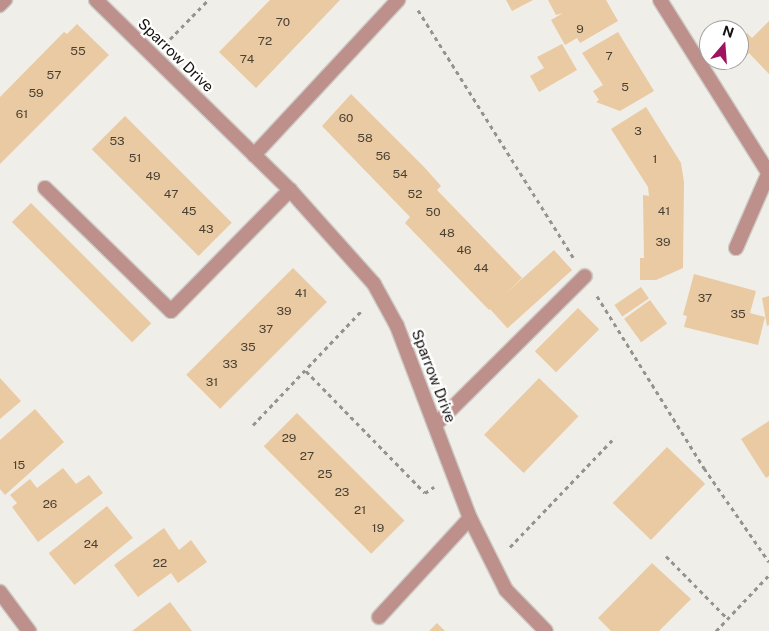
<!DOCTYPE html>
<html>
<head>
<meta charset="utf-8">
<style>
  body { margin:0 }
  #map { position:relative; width:769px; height:631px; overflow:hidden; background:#f0eee8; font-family:"Public Sans",sans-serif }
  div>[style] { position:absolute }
  .building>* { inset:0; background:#eacaa2; transform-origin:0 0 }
  .path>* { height:3px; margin-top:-1.5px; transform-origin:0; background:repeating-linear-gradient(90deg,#95938f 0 4px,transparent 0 8px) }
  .roads { filter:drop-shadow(1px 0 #cdcbc5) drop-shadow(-1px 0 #cdcbc5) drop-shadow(0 1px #cdcbc5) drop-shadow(0 -1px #cdcbc5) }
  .service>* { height:14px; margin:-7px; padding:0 7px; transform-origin:7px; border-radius:7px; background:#bd908b }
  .minor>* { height:14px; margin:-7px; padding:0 7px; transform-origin:7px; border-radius:7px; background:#bd908b }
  span { translate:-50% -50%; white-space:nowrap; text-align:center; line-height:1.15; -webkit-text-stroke:4.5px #fff; paint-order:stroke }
  .number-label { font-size:12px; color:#494034 }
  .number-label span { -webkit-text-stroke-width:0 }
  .street-label { font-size:15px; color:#131210 }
  .north { position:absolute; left:699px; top:20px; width:50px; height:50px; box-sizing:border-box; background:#fff; border:1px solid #a1a09f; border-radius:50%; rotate:18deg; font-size:14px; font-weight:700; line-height:20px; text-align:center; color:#131210 }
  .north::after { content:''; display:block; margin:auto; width:18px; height:22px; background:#9f1460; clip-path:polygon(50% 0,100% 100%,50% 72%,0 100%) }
</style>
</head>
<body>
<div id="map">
  <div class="building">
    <div style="clip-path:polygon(270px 0,340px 0,256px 88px,219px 52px)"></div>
    <div style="clip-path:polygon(506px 0,533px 0,512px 11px)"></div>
    <div style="clip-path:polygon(548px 0,606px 0,618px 21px,580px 43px,577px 38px,565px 45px,551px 20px,563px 13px,556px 15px)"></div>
    <div style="clip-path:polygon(769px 21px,769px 74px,749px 53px,738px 64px,734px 60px,739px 60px,739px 41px,747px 33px,752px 38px)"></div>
    <div style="clip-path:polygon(77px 24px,109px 55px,0 164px,0 97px,64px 32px,67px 34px)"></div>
    <div style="clip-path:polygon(618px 32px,654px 91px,620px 111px,596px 102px,599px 100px,593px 91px,603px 85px,582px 53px)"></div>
    <div style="clip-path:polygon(562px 44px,577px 70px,539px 92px,530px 76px,544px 68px,537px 57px)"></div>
    <div style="clip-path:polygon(351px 94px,425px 168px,441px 186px,437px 190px,522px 278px,489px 310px,405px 223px,410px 217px,322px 126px)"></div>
    <div style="clip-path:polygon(646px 107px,681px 163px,684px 182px,683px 268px,656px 280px,640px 280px,640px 258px,644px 258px,643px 195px,649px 196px,648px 187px,611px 129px)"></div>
    <div style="left:125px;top:116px;width:151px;height:47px;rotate:45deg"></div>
    <div style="left:31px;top:203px;width:170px;height:27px;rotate:45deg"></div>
    <div style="left:554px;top:250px;width:27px;height:87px;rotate:48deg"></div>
    <div style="left:293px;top:268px;width:48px;height:151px;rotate:45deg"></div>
    <div style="clip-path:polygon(694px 274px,756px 291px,750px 313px,765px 317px,758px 345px,684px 327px,687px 316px,683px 315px)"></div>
    <div style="left:641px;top:287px;width:14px;height:32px;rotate:56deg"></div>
    <div style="clip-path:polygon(769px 296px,769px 325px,767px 326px,762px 298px)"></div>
    <div style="left:650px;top:300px;width:29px;height:32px;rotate:54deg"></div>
    <div style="left:578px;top:308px;width:30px;height:61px;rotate:45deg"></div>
    <div style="clip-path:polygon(0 378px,21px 401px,0 419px)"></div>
    <div style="left:539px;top:378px;width:55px;height:79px;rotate:44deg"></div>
    <div style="clip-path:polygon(35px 409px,64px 442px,5px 495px,0 489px,0 440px)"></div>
    <div style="left:297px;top:413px;width:152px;height:47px;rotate:45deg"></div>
    <div style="clip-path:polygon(769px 421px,769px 476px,766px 478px,741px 439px)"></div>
    <div style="left:667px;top:447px;width:53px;height:78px;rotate:44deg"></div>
    <div style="clip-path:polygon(63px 468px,76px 484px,89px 475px,103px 493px,38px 542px,12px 507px,17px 503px,10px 495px,30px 479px,37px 488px)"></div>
    <div style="left:107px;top:506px;width:41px;height:75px;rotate:51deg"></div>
    <div style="clip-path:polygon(164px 528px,179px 550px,191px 540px,207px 562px,178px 583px,171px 573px,138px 597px,114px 565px)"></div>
    <div style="clip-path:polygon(652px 563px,691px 599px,659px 631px,611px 631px,598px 618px)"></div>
    <div style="clip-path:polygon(170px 602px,192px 631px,132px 631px)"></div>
    <div style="clip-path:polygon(437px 623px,445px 631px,429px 631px)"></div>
  </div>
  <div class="path">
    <div style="left:418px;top:10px;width:292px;rotate:57.9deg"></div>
    <div style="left:170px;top:39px;width:54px;rotate:-45.7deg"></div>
    <div style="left:597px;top:296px;width:203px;rotate:58.1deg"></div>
    <div style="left:704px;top:468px;width:114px;rotate:55.3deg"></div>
    <div style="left:306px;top:371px;width:170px;rotate:45.7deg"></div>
    <div style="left:425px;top:493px;width:11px;rotate:-34deg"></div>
    <div style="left:253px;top:425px;width:157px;rotate:-46.5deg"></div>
    <div style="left:510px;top:547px;width:152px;rotate:-46.3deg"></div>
    <div style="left:666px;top:556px;width:88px;rotate:45.5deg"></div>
    <div style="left:716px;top:631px;width:77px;rotate:-46.6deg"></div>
  </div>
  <div class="roads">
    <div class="service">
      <div style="left:45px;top:188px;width:176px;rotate:44.3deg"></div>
      <div style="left:171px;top:311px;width:170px;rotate:-45.5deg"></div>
      <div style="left:435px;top:425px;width:211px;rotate:-44.8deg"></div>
      <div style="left:379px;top:617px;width:134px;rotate:-47.4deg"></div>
    </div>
    <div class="minor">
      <div style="left:96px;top:0;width:272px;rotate:44.4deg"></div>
      <div style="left:290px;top:190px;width:126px;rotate:48.2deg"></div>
      <div style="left:374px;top:284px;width:48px;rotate:61.3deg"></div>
      <div style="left:397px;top:326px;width:205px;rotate:69.2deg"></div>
      <div style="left:470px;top:518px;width:80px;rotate:63.4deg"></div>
      <div style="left:506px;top:590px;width:57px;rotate:45.7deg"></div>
      <div style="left:660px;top:0;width:203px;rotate:57.9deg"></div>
      <div style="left:0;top:5px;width:7px;rotate:-45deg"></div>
      <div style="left:254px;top:155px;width:212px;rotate:-47.1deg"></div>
      <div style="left:736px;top:248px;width:83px;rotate:-66.5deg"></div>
      <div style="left:0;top:592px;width:49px;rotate:53.4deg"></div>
    </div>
  </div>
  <div class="number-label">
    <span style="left:283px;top:23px">70</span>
    <span style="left:580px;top:30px">9</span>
    <span style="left:265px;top:42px">72</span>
    <span style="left:78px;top:52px">55</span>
    <span style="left:609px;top:57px">7</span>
    <span style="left:247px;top:60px">74</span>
    <span style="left:54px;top:76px">57</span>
    <span style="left:625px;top:88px">5</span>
    <span style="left:36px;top:94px">59</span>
    <span style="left:22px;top:115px">61</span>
    <span style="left:346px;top:119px">60</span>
    <span style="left:638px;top:132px">3</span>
    <span style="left:365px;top:139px">58</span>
    <span style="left:117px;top:142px">53</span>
    <span style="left:383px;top:157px">56</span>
    <span style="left:135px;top:159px">51</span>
    <span style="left:655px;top:160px">1</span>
    <span style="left:400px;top:175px">54</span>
    <span style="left:153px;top:177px">49</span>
    <span style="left:171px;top:195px">47</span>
    <span style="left:415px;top:195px">52</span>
    <span style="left:189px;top:212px">45</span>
    <span style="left:664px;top:212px">41</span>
    <span style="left:433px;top:213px">50</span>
    <span style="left:206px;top:230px">43</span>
    <span style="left:447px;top:234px">48</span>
    <span style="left:663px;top:243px">39</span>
    <span style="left:464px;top:251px">46</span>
    <span style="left:481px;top:269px">44</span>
    <span style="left:301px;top:294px">41</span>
    <span style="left:705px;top:299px">37</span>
    <span style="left:284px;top:312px">39</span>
    <span style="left:738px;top:315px">35</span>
    <span style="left:266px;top:330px">37</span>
    <span style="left:248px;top:348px">35</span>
    <span style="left:230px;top:365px">33</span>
    <span style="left:212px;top:383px">31</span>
    <span style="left:289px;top:439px">29</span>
    <span style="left:307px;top:457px">27</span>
    <span style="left:19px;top:466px">15</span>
    <span style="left:325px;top:475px">25</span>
    <span style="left:342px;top:493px">23</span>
    <span style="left:50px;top:505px">26</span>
    <span style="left:360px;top:511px">21</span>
    <span style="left:378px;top:529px">19</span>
    <span style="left:91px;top:545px">24</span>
    <span style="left:160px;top:564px">22</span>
  </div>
  <div class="street-label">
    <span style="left:176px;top:55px;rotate:44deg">Sparrow Drive</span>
    <span style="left:434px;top:376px;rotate:69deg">Sparrow Drive</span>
  </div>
  <div class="north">N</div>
</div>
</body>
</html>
